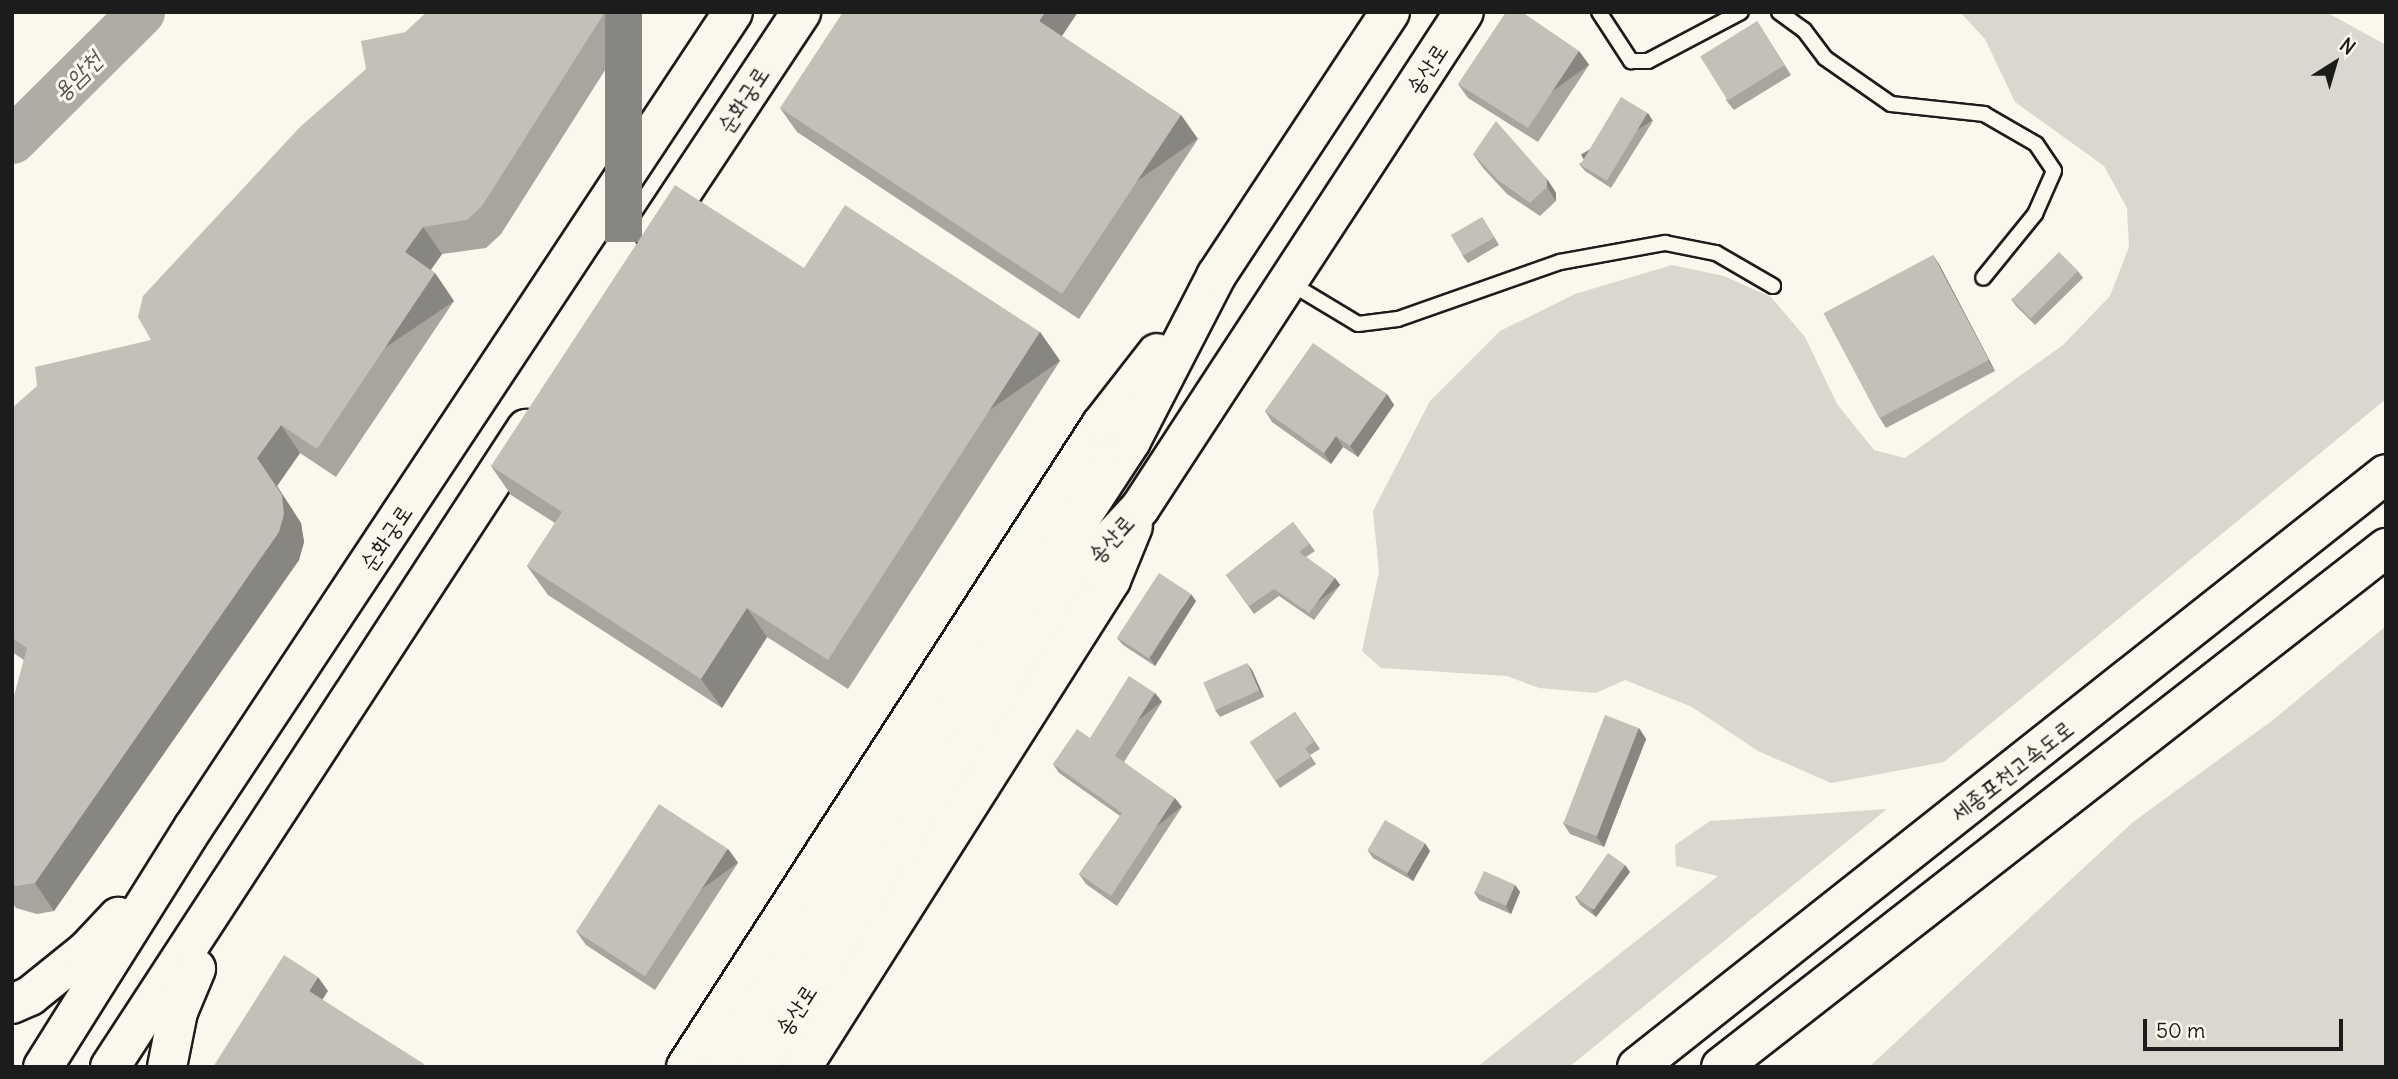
<!DOCTYPE html>
<html>
<head>
<meta charset="utf-8">
<style>
  body { margin:0 }
  #map { position:relative; width:2398px; height:1079px; overflow:hidden; background:#fbf7ec; font-family:Delius,"Poor Story",sans-serif }
  div>[style] { position:absolute }
  .green>* { inset:0; background:#dad7ce }
  .river>* { height:47px; margin:-23.5px; padding:0 23.5px; transform-origin:23.5px; border-radius:23.5px; background:#afaca5 }
  .roads { filter:drop-shadow(2px 0 #1c1c1c) drop-shadow(-2px 0 #1c1c1c) drop-shadow(0 2px #1c1c1c) drop-shadow(0 -2px #1c1c1c) }
  .lane>* { height:14px; margin:-7px; padding:0 7px; transform-origin:7px; border-radius:7px; background:#fbf7ec }
  .secondary>* { height:38px; margin:-19px; padding:0 19px; transform-origin:19px; border-radius:19px; background:#fbf7ec }
  .highway>* { height:38px; margin:-19px; padding:0 19px; transform-origin:19px; border-radius:19px; background:#fbf7ec }
  .wall>* { inset:0; background:#a8a59e }
  .shaded-wall>* { inset:0; background:#888681; transform-origin:0 0 }
  .building>* { inset:0; background:#c3c0b8; transform-origin:0 0 }
  span { translate:-50% -50%; white-space:nowrap; text-align:center; line-height:1.15; -webkit-text-stroke:6px #fbf7ec; paint-order:stroke }
  .street-label { font-size:23px; color:#1c1c1c }
  .water-label { font-size:24px; color:#575653; font-style:italic }
  .frame { position:absolute; inset:0; border:14px solid #1c1c1c; pointer-events:none }
  .north { position:absolute; left:2300px; top:28px; width:70px; height:70px; -webkit-text-stroke:5px #fbf7ec; paint-order:stroke; rotate:37deg; font-size:19px; font-weight:700; line-height:28px; text-align:center; color:#1c1c1c }
  .north::after { content:''; display:block; margin:auto; width:24px; height:32px; background:#1c1c1c; clip-path:polygon(50% 0,100% 100%,50% 72%,0 100%) }
  .scale { position:absolute; left:2143px; top:1019px; width:200px; height:32px; box-sizing:border-box; border:4px solid #1c1c1c; border-top:0; padding-left:9px; font-size:21px; line-height:24px; white-space:nowrap; color:#1c1c1c; -webkit-text-stroke:5px #fbf7ec; paint-order:stroke }
</style>
</head>
<body>
<div id="map">
  <div class="green">
    <div style="clip-path:polygon(1960px 12px,2326px 12px,2386px 45px,2386px 399px,1944px 762px,1831px 783px,1758px 751px,1692px 707px,1625px 680px,1596px 693px,1539px 688px,1507px 676px,1381px 668px,1362px 651px,1379px 572px,1373px 511px,1430px 401px,1500px 331px,1575px 294px,1672px 265px,1724px 276px,1771px 297px,1805px 337px,1837px 404px,1874px 450px,1905px 458px,2063px 345px,2110px 296px,2129px 247px,2127px 208px,2104px 166px,2015px 102px,1985px 39px)"></div>
    <div style="clip-path:polygon(2386px 626px,2386px 1067px,1869px 1067px,2133px 822px,2273px 720px)"></div>
    <div style="clip-path:polygon(1887px 809px,1569px 1067px,1477px 1067px,1718px 876px,1676px 866px,1675px 845px,1710px 821px)"></div>
  </div>
  <div class="river">
    <div style="left:12px;top:140px;width:182px;rotate:-44.8deg"></div>
  </div>
  <div class="roads">
    <div class="lane">
      <div style="left:1599px;top:12px;width:59px;rotate:56.9deg"></div>
      <div style="left:1631px;top:61px;width:17px"></div>
      <div style="left:1648px;top:61px;width:105px;rotate:-27.8deg"></div>
      <div style="left:1779px;top:12px;width:31px;rotate:36deg"></div>
      <div style="left:1804px;top:30px;width:35px;rotate:53deg"></div>
      <div style="left:1825px;top:58px;width:80px;rotate:34.9deg"></div>
      <div style="left:1891px;top:104px;width:94px;rotate:6.1deg"></div>
      <div style="left:1984px;top:114px;width:60px;rotate:30deg"></div>
      <div style="left:2036px;top:144px;width:32px;rotate:56deg"></div>
      <div style="left:2054px;top:171px;width:47px;rotate:113.8deg"></div>
      <div style="left:2035px;top:214px;width:82px;rotate:129.1deg"></div>
      <div style="left:1290px;top:283px;width:79px;rotate:31.1deg"></div>
      <div style="left:1358px;top:324px;width:40px;rotate:-7.1deg"></div>
      <div style="left:1398px;top:319px;width:172px;rotate:-19.4deg"></div>
      <div style="left:1560px;top:262px;width:107px;rotate:-10.3deg"></div>
      <div style="left:1665px;top:243px;width:52px;rotate:11.1deg"></div>
      <div style="left:1716px;top:253px;width:66px;rotate:30.1deg"></div>
    </div>
    <div class="secondary">
      <div style="left:655px;top:233px;width:265px;rotate:-56.5deg"></div>
      <div style="left:12px;top:1004px;width:20px;rotate:-24deg"></div>
      <div style="left:30px;top:996px;width:72px;rotate:-38.8deg"></div>
      <div style="left:86px;top:951px;width:47px;rotate:-46.7deg"></div>
      <div style="left:43px;top:1067px;width:282px;rotate:-57.9deg"></div>
      <div style="left:193px;top:828px;width:978px;rotate:-56.5deg"></div>
      <div style="left:110px;top:1067px;width:762px;rotate:-56.89deg"></div>
      <div style="left:167px;top:1067px;width:56px;rotate:-78.7deg"></div>
      <div style="left:178px;top:1012px;width:47px;rotate:-67.3deg"></div>
      <div style="left:686px;top:1067px;width:764px;rotate:-57.12deg"></div>
      <div style="left:1101px;top:425px;width:91px;rotate:-52.1deg"></div>
      <div style="left:722px;top:1067px;width:748px;rotate:-56.84deg"></div>
      <div style="left:1131px;top:441px;width:186px;rotate:-62.7deg"></div>
      <div style="left:1216px;top:276px;width:316px;rotate:-56.6deg"></div>
      <div style="left:759px;top:1067px;width:602px;rotate:-56.78deg"></div>
      <div style="left:1089px;top:563px;width:75px;rotate:-47.2deg"></div>
      <div style="left:1140px;top:508px;width:592px;rotate:-56.85deg"></div>
      <div style="left:802px;top:1067px;width:577px;rotate:-57.6deg"></div>
      <div style="left:1111px;top:580px;width:58px;rotate:-67.8deg"></div>
    </div>
    <div class="highway">
      <div style="left:1637px;top:1067px;width:955px;rotate:-38.37deg"></div>
      <div style="left:1721px;top:1067px;width:844px;rotate:-37.97deg"></div>
    </div>
  </div>
  <div class="wall">
    <div style="clip-path:polygon(427px 12px,642px 12px,501px 234px,486px 248px,442px 254px,431px 270px,435px 273px,454px 301px,336px 477px,300px 453px,277px 486px,301px 523px,304px 542px,299px 560px,54px 911px,37px 914px,16px 908px,12px 902px,12px 704px,24px 660px,12px 652px,12px 408px,151px 340px,366px 69px)"></div>
    <div style="clip-path:polygon(1757px 21px,1791px 75px,1734px 110px,1726px 100px)"></div>
    <div style="clip-path:polygon(1062px 36px,1181px 115px,1198px 139px,1079px 319px,797px 132px,780px 108px)"></div>
    <div style="clip-path:polygon(1579px 51px,1589px 65px,1538px 142px,1468px 98px,1458px 84px)"></div>
    <div style="clip-path:polygon(1653px 121px,1611px 188px,1585px 171px,1579px 164px)"></div>
    <div style="clip-path:polygon(1473px 154px,1547px 179px,1556px 193px,1556px 201px,1540px 216px,1507px 194px,1483px 168px)"></div>
    <div style="clip-path:polygon(1482px 217px,1499px 245px,1468px 263px,1462px 255px)"></div>
    <div style="clip-path:polygon(1933px 255px,1940px 266px,1995px 371px,1886px 428px,1879px 417px)"></div>
    <div style="clip-path:polygon(804px 268px,1040px 332px,1060px 361px,848px 689px,767px 637px,722px 708px,548px 595px,527px 566px,555px 523px,511px 495px,491px 466px)"></div>
    <div style="clip-path:polygon(2078px 271px,2083px 278px,2035px 325px,2016px 306px,2011px 299px)"></div>
    <div style="clip-path:polygon(1387px 394px,1394px 405px,1358px 457px,1343px 447px,1331px 464px,1272px 422px,1265px 411px)"></div>
    <div style="clip-path:polygon(1293px 522px,1315px 551px,1306px 557px,1335px 578px,1340px 585px,1314px 620px,1279px 596px,1254px 614px,1226px 575px)"></div>
    <div style="clip-path:polygon(1196px 601px,1155px 666px,1123px 645px,1117px 638px)"></div>
    <div style="clip-path:polygon(1252px 670px,1264px 697px,1220px 717px,1215px 710px)"></div>
    <div style="clip-path:polygon(1155px 693px,1162px 702px,1124px 762px,1182px 807px,1117px 906px,1086px 884px,1079px 874px,1120px 816px,1059px 773px,1053px 764px)"></div>
    <div style="clip-path:polygon(1295px 712px,1320px 749px,1310px 755px,1316px 764px,1280px 788px,1250px 742px)"></div>
    <div style="clip-path:polygon(1639px 728px,1646px 739px,1604px 847px,1570px 834px,1563px 823px)"></div>
    <div style="clip-path:polygon(728px 849px,738px 863px,655px 990px,586px 945px,576px 931px)"></div>
    <div style="clip-path:polygon(1368px 851px,1430px 851px,1413px 881px,1373px 858px)"></div>
    <div style="clip-path:polygon(1625px 865px,1630px 872px,1596px 917px,1580px 905px,1575px 897px)"></div>
    <div style="clip-path:polygon(1515px 885px,1520px 892px,1511px 914px,1479px 900px,1474px 892px)"></div>
  </div>
  <div class="shaded-wall">
    <div style="left:605px;top:12px;width:37px;height:230px"></div>
    <div style="clip-path:polygon(1045px 12px,1078px 12px,1056px 45px,1039px 21px)"></div>
    <div style="left:1579px;top:51px;width:17px;height:92px;rotate:54deg"></div>
    <div style="left:1648px;top:113px;width:9px;height:79px;rotate:58deg"></div>
    <div style="left:1181px;top:115px;width:29px;height:215px;rotate:55deg"></div>
    <div style="clip-path:polygon(1547px 179px,1556px 193px,1556px 201px,1547px 187px)"></div>
    <div style="clip-path:polygon(423px 227px,442px 254px,424px 279px,405px 252px)"></div>
    <div style="clip-path:polygon(1933px 255px,1940px 266px,1995px 371px,1988px 360px)"></div>
    <div style="left:435px;top:273px;width:34px;height:212px;rotate:56deg"></div>
    <div style="left:1040px;top:332px;width:35px;height:391px;rotate:55deg"></div>
    <div style="clip-path:polygon(1387px 394px,1394px 405px,1358px 457px,1350px 446px)"></div>
    <div style="clip-path:polygon(281px 425px,300px 453px,277px 486px,301px 523px,304px 542px,299px 560px,54px 911px,35px 883px,257px 458px)"></div>
    <div style="clip-path:polygon(1336px 436px,1343px 447px,1331px 464px,1324px 453px)"></div>
    <div style="left:1335px;top:578px;width:9px;height:44px;rotate:54deg"></div>
    <div style="clip-path:polygon(1191px 594px,1196px 601px,1155px 666px,1150px 658px)"></div>
    <div style="clip-path:polygon(747px 608px,767px 637px,722px 708px,701px 679px)"></div>
    <div style="clip-path:polygon(1247px 663px,1252px 670px,1264px 697px,1259px 690px)"></div>
    <div style="left:1155px;top:693px;width:11px;height:75px;rotate:52deg"></div>
    <div style="clip-path:polygon(1639px 728px,1646px 739px,1604px 847px,1596px 836px)"></div>
    <div style="left:1175px;top:798px;width:11px;height:117px;rotate:52deg"></div>
    <div style="clip-path:polygon(1425px 843px,1430px 851px,1413px 881px,1407px 874px)"></div>
    <div style="left:728px;top:849px;width:17px;height:152px;rotate:54deg"></div>
    <div style="clip-path:polygon(1625px 865px,1630px 872px,1596px 917px,1591px 909px)"></div>
    <div style="clip-path:polygon(1515px 885px,1520px 892px,1511px 914px,1506px 907px)"></div>
    <div style="clip-path:polygon(318px 977px,328px 991px,319px 1005px,309px 991px)"></div>
  </div>
  <div class="building">
    <div style="clip-path:polygon(427px 12px,605px 12px,482px 206px,467px 220px,423px 227px,405px 252px,435px 273px,317px 449px,281px 425px,257px 458px,282px 495px,284px 514px,279px 532px,35px 883px,17px 886px,12px 885px,12px 704px,27px 648px,12px 638px,12px 408px,37px 386px,35px 367px,151px 340px,138px 317px,143px 296px,300px 127px,366px 69px,361px 41px,406px 32px)"></div>
    <div style="clip-path:polygon(843px 12px,1045px 12px,1039px 21px,1181px 115px,1062px 294px,780px 108px)"></div>
    <div style="clip-path:polygon(1506px 12px,1522px 12px,1579px 51px,1528px 128px,1458px 84px)"></div>
    <div style="left:1757px;top:21px;width:52px;height:67px;rotate:58deg"></div>
    <div style="left:1621px;top:97px;width:31px;height:79px;rotate:31deg"></div>
    <div style="clip-path:polygon(1496px 121px,1547px 179px,1547px 187px,1530px 203px,1498px 180px,1473px 154px)"></div>
    <div style="clip-path:polygon(675px 185px,804px 268px,845px 205px,1040px 332px,828px 660px,747px 608px,701px 679px,527px 566px,562px 512px,491px 466px)"></div>
    <div style="left:1482px;top:217px;width:24px;height:36px;rotate:60deg"></div>
    <div style="left:2059px;top:252px;width:27px;height:67px;rotate:45deg"></div>
    <div style="left:1933px;top:255px;width:119px;height:124px;rotate:62deg"></div>
    <div style="clip-path:polygon(1313px 343px,1387px 394px,1350px 446px,1336px 436px,1324px 453px,1265px 411px)"></div>
    <div style="clip-path:polygon(1293px 522px,1309px 544px,1299px 552px,1335px 578px,1309px 613px,1274px 589px,1249px 606px,1226px 575px)"></div>
    <div style="left:1159px;top:573px;width:38px;height:77px;rotate:33deg"></div>
    <div style="left:1247px;top:663px;width:30px;height:48px;rotate:66deg"></div>
    <div style="clip-path:polygon(1129px 676px,1155px 693px,1115px 756px,1175px 798px,1111px 896px,1079px 874px,1122px 813px,1053px 764px,1077px 729px,1090px 738px)"></div>
    <div style="clip-path:polygon(1295px 712px,1314px 742px,1305px 748px,1311px 757px,1275px 781px,1250px 742px)"></div>
    <div style="left:1605px;top:715px;width:36px;height:116px;rotate:21deg"></div>
    <div style="left:659px;top:804px;width:82px;height:152px;rotate:33deg"></div>
    <div style="left:1385px;top:820px;width:46px;height:35px;rotate:30deg"></div>
    <div style="left:1608px;top:853px;width:21px;height:55px;rotate:35deg"></div>
    <div style="left:1484px;top:871px;width:34px;height:23px;rotate:24deg"></div>
    <div style="clip-path:polygon(284px 955px,318px 977px,309px 991px,424px 1064px,422px 1067px,213px 1067px)"></div>
  </div>
  <div class="street-label">
    <span style="left:1427px;top:69px;rotate:-57deg">송산로</span>
    <span style="left:743px;top:100px;rotate:-57deg">순화궁로</span>
    <span style="left:386px;top:538px;rotate:-56deg">순화궁로</span>
    <span style="left:1111px;top:539px;rotate:-48deg">송산로</span>
    <span style="left:2012px;top:771px;rotate:-38deg">세종포천고속도로</span>
    <span style="left:796px;top:1010px;rotate:-57deg">송산로</span>
  </div>
  <div class="water-label">
    <span style="left:77px;top:76px;rotate:-45deg">용암천</span>
  </div>
  <div class="frame"></div>
  <div class="north">N</div>
  <div class="scale">50 m</div>
</div>
</body>
</html>
